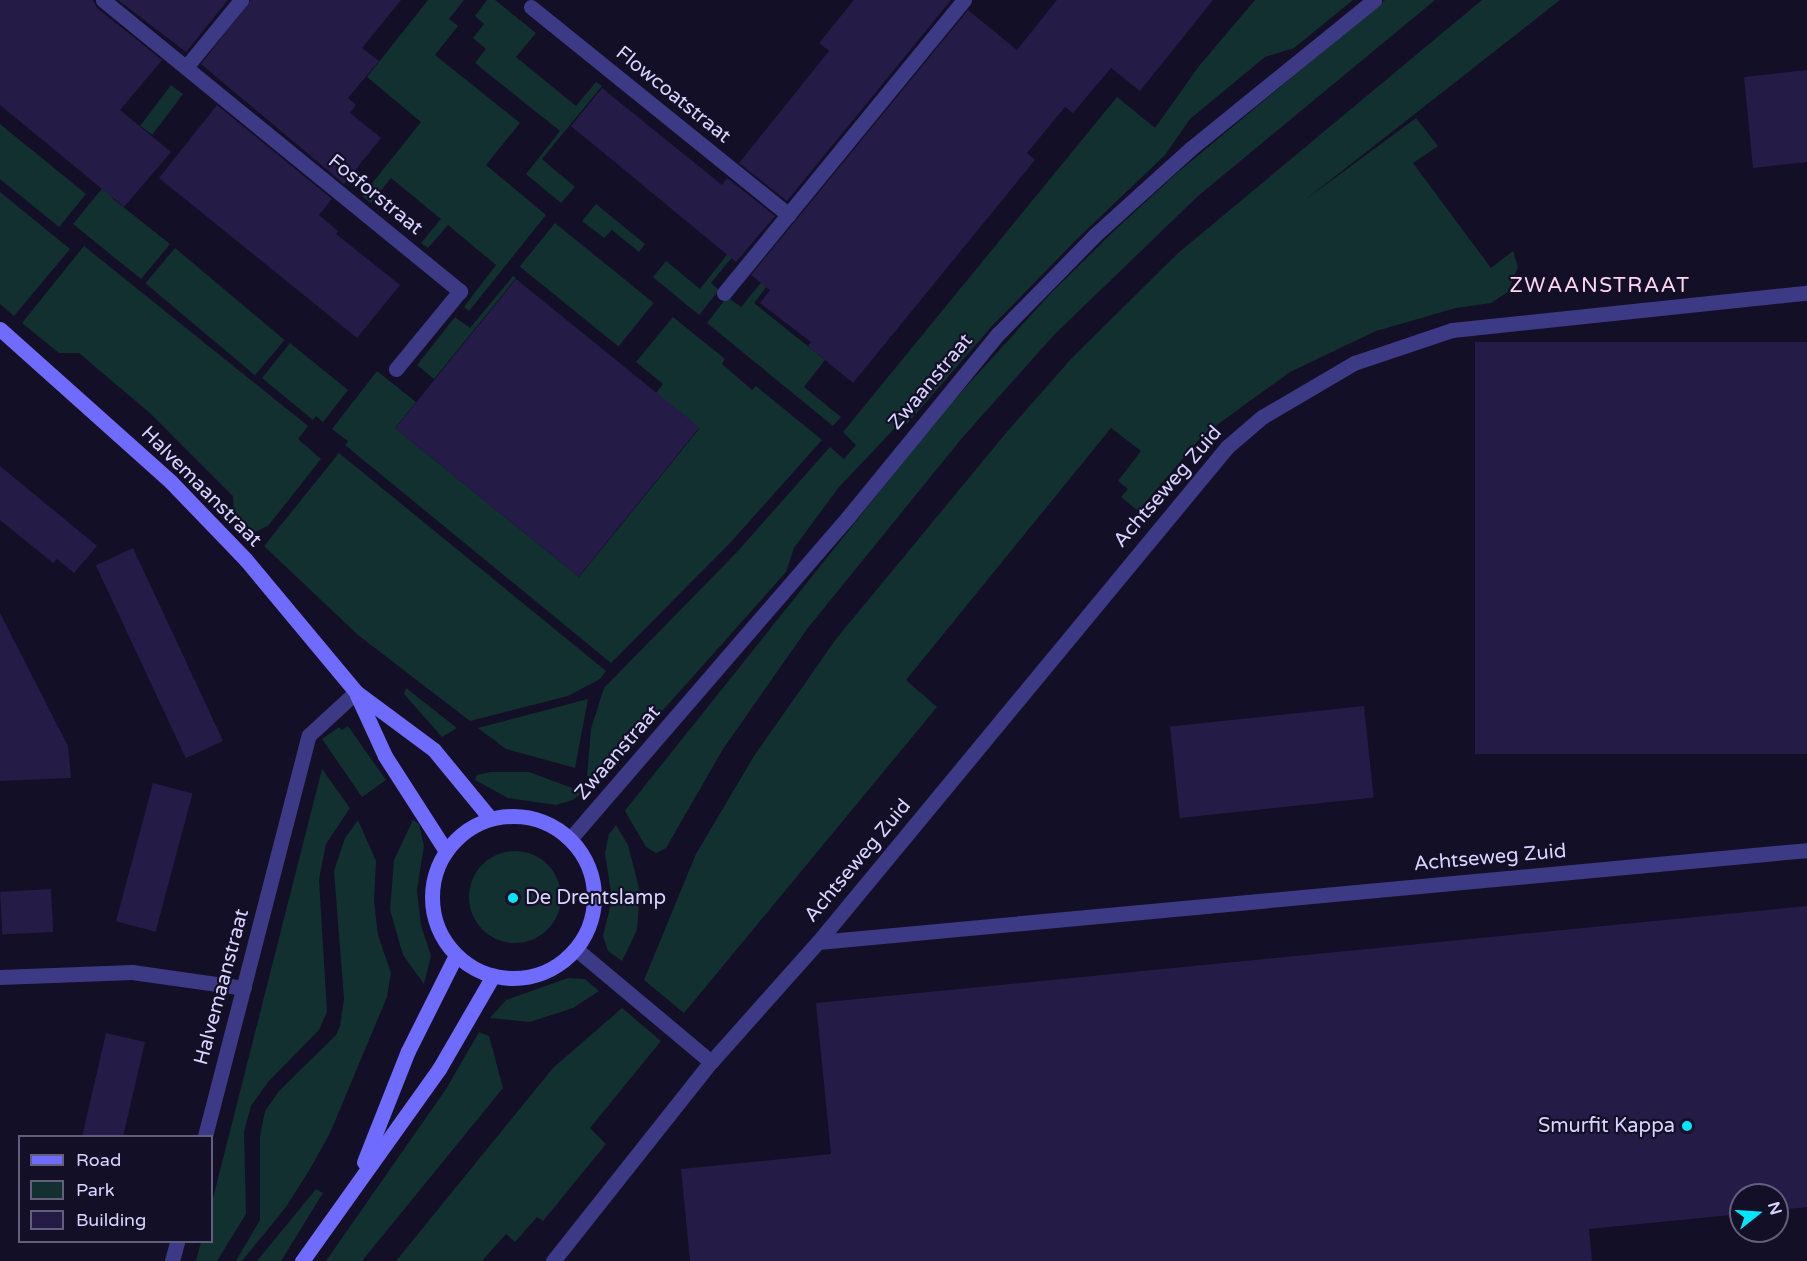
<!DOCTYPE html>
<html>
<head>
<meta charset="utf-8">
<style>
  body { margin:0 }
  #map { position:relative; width:1807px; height:1261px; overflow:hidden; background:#130f26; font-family:"Varela Round",sans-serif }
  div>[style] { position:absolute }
  .green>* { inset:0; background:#12302f; transform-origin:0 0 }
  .round { border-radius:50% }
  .building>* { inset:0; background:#241b47; transform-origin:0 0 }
  .street>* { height:15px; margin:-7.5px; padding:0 7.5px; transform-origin:7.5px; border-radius:7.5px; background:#3d3a85 }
  .secondary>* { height:15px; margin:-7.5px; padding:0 7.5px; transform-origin:7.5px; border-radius:7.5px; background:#6f6bff }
  .secondary>.ring { margin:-7.5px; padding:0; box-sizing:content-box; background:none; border:15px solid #6f6bff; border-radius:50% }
  .dots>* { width:16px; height:16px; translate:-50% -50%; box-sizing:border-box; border:3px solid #130f26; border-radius:50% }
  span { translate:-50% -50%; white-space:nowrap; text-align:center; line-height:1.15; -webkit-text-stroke:4.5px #130f26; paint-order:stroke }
  .street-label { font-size:20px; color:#d9d4ff }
  .poi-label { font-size:20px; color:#d9d4ff }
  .left { translate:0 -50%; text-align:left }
  .right { translate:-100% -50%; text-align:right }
  .neighbourhood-label { font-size:21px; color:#ffd6f0; letter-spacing:1.5px }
  .legend { position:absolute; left:18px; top:1135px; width:195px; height:108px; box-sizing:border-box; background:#130f26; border:2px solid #625e7d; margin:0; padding:8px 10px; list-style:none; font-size:18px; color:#d9d4ff }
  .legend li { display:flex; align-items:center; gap:12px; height:30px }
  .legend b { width:30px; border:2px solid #625e7d }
  .north { position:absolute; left:1729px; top:1183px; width:60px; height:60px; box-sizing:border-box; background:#130f26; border:2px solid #625e7d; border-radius:50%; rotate:73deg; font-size:16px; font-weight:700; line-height:24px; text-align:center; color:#d9d4ff }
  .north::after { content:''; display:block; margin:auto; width:21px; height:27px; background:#00e5ff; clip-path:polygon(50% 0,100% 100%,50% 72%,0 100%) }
</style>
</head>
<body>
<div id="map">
  <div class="green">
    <div style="clip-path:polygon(428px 0,464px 0,449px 19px,458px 26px,435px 55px,520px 123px,486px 165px,546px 215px,469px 311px,464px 307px,496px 265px,448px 225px,428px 248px,421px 243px,441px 219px,391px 178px,371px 203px,362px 196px,421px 122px,367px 77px)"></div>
    <div style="clip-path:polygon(487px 0,495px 0,536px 33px,516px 57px,576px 106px,596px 82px,602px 86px,542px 159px,575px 187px,561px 203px,526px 174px,560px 131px,475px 63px,486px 49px,473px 38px,484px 24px,475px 16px)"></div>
    <div style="clip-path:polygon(1255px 0,1353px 0,1294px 48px,1265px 57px,1190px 119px,1165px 155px,1076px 240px,992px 326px,908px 423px,896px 427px,839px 487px,794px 548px,786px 572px,640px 736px,597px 779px,587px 776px,591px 729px,604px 688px,737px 552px,830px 447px,844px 459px,856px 445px,843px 432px,1117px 97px,1155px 128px,1199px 66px)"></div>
    <div style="clip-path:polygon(1385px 0,1435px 0,1198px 196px,1054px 335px,962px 438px,807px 629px,723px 749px,666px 848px,656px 853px,646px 847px,625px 811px,627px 808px,944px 411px,1051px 293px,1116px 229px,1178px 172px)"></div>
    <div style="clip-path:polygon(1482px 0,1560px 0,1305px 200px,1416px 118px,1438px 146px,1413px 163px,1491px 268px,1513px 251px,1518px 267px,1508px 292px,1491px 303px,1456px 308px,1376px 331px,1290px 372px,1203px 435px,1138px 511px,1121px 497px,1128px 489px,1118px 481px,1141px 451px,1111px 428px,906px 680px,937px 707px,684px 1013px,644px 980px,696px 854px,754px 756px,836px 639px,1006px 433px,1071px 359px,1177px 254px)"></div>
    <div style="left:171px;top:85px;width:15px;height:51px;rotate:37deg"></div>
    <div style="clip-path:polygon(0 124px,86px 194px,59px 227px,0 179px)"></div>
    <div style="clip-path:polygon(140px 142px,151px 150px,112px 198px,170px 244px,141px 279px,73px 224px)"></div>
    <div style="clip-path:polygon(0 192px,70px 249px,14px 316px,0 304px)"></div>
    <div style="clip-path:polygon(596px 204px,645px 244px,639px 252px,612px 230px,604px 238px,582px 221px)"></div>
    <div style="left:555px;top:223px;width:127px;height:56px;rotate:39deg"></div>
    <div style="clip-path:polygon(84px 246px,308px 426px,298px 439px,321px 459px,268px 526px,255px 532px,234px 514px,233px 496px,151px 414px,79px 353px,59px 353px,22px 323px)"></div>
    <div style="clip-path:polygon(733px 247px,738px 250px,711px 283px,719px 290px,699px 315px,653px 277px,666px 261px,700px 289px)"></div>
    <div style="left:175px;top:248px;width:143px;height:46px;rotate:40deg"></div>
    <div style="clip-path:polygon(513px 276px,516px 278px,434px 379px,417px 365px,455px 317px,470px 328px)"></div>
    <div style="clip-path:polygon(765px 278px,770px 282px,754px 303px,825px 360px,804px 387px,841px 417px,833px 426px,707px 323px,727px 297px,741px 307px)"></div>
    <div style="clip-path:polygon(673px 317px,725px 359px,722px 364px,752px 390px,756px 386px,822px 440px,730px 543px,611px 663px,345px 445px,348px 441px,332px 429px,377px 371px,416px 402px,395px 428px,579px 577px,699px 429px,656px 393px,663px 384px,636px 362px)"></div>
    <div style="clip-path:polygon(290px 343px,348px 390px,323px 422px,316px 416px,313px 420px,262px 378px)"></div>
    <div style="clip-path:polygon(339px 453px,606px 671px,600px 679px,568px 696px,470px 721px,358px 635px,264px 546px)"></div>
    <div style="clip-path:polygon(406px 688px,457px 728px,442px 737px,404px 694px)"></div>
    <div style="clip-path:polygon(588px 699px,575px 768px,506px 749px,478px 728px)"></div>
    <div style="clip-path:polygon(348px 726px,386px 780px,362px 797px,322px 739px,339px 727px,342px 730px)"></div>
    <div style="clip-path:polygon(322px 769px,350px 808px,326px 844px,319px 879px,327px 1012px,319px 1030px,268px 1082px,251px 1106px,244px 1132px,246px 1214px,217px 1261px,196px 1261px,201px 1242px,212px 1242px,212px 1202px)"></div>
    <div style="clip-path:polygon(490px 772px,529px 772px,583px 792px,573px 800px,556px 805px,508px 798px,475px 780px,477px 775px)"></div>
    <div style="clip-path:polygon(358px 820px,376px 861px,374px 901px,378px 935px,391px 973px,387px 997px,330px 1133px,310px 1169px,286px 1207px,242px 1261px,236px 1261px,260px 1220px,260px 1136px,265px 1111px,279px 1091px,336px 1035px,340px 1026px,344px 999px,334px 871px,345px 838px)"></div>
    <div style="clip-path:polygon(413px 820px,419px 824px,424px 846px,417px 890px,421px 925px,431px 956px,424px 984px,403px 955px,390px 910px,394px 860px)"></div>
    <div style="clip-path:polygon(616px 825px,628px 845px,640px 892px,637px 930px,622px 961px,608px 951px,603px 936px,612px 899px,605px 853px,609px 834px)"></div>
    <div class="round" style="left:469px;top:851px;width:92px;height:92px"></div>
    <div style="clip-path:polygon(568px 978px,585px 979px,599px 991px,573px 1008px,530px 1022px,490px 1018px,506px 1000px)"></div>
    <div style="clip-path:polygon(622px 1008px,661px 1041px,590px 1128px,606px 1144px,543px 1221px,537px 1217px,515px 1242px,506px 1234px,482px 1261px,396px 1261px,553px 1068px)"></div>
    <div style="clip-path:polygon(479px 1032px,489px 1036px,503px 1088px,362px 1261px,326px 1261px,446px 1089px)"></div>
    <div style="clip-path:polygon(316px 1189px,323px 1193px,281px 1261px,257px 1261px)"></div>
  </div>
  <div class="building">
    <div style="clip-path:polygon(0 0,93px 0,97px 8px,162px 60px,120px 110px,171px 152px,124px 207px,0 105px)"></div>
    <div style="clip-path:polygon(118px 0,228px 0,186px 52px)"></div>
    <div style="clip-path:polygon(251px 0,401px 0,362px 48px,379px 61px,348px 98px,356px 105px,350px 113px,381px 138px,344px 184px,201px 64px)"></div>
    <div style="clip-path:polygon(854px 0,951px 0,787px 201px,739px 163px,829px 51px,819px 43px)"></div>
    <div style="clip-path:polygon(1057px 0,1213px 0,1140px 91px,1111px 68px,1073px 113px,1065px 107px,1027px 153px,1035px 160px,853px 383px,808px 346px,811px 342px,760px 303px,770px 290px,751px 275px,968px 10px,1017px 50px)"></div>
    <div style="clip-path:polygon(1807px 70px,1807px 162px,1753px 168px,1744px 77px)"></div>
    <div style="clip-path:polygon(602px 88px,722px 185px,727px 178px,775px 216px,736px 262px,571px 126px)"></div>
    <div style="clip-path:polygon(217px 105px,332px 199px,319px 215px,338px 231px,336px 234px,400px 285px,357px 338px,159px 178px)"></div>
    <div style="left:516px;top:279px;width:236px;height:192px;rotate:39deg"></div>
    <div style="left:1807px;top:342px;width:412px;height:332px;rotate:90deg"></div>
    <div style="clip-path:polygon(0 466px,97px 546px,74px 573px,57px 559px,53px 563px,0 520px)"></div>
    <div style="left:133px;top:548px;width:213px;height:41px;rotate:65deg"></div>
    <div style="clip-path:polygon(0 613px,68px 746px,71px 778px,0 781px)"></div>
    <div style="left:1364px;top:706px;width:92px;height:195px;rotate:84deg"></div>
    <div style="left:153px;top:783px;width:41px;height:143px;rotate:15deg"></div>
    <div style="left:51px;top:889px;width:43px;height:51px;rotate:87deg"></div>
    <div style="clip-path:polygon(1807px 906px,1807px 1207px,1777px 1210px,1777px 1195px,1741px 1195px,1741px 1214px,1589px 1229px,1592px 1261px,690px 1261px,681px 1169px,831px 1154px,816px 1003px)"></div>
    <div style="left:106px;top:1033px;width:40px;height:107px;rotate:13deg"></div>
  </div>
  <div class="street">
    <div style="left:103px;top:0;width:461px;rotate:39.2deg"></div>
    <div style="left:460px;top:291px;width:101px;rotate:129.4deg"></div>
    <div style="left:531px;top:7px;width:331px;rotate:38.9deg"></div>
    <div style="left:186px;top:67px;width:87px;rotate:-50.6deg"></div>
    <div style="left:724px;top:293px;width:379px;rotate:-50.7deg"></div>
    <div style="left:570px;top:839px;width:425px;rotate:-49.2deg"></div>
    <div style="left:848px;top:517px;width:237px;rotate:-50.7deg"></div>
    <div style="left:998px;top:334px;width:140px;rotate:-45.6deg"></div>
    <div style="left:1096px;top:234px;width:127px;rotate:-42.1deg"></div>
    <div style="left:1190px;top:149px;width:237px;rotate:-39deg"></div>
    <div style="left:818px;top:942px;width:993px;rotate:-5.31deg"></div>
    <div style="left:576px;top:949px;width:176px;rotate:39.9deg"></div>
    <div style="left:0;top:977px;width:132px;rotate:-2.2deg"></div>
    <div style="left:132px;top:972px;width:113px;rotate:8.1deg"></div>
    <div style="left:205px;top:1136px;width:414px;rotate:-75.5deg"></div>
    <div style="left:309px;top:735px;width:64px;rotate:-42.5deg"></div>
    <div style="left:172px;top:1261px;width:20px;rotate:-75deg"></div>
    <div style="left:553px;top:1261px;width:254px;rotate:-51.6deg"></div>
    <div style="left:711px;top:1062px;width:161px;rotate:-48.3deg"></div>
    <div style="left:818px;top:942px;width:642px;rotate:-50.43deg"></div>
    <div style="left:1227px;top:447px;width:46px;rotate:-40.6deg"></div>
    <div style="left:1262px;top:417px;width:107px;rotate:-30.4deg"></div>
    <div style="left:1354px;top:363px;width:103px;rotate:-18.6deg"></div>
    <div style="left:1452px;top:330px;width:357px;rotate:-6deg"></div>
  </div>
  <div class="secondary">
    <div style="left:0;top:329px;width:229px;rotate:41.8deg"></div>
    <div style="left:171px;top:482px;width:108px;rotate:46.1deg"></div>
    <div style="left:246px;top:560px;width:172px;rotate:50.2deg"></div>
    <div style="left:356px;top:692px;width:97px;rotate:36.6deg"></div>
    <div style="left:434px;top:750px;width:88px;rotate:50.5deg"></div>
    <div style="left:357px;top:695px;width:67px;rotate:65.3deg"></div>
    <div style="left:385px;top:756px;width:113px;rotate:57.3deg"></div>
    <div class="ring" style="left:432px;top:816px;width:147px;height:147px"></div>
    <div style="left:364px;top:1162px;width:119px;rotate:-68.4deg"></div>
    <div style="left:408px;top:1051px;width:107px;rotate:-63.4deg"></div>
    <div style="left:302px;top:1261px;width:236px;rotate:-54.5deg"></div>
    <div style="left:439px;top:1069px;width:108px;rotate:-59.9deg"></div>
  </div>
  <div class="dots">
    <div style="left:513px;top:898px;background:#00e5ff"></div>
    <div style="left:1687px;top:1126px;background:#00e5ff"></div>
  </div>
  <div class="street-label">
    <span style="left:673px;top:95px;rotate:39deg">Flowcoatstraat</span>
    <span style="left:375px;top:195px;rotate:39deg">Fosforstraat</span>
    <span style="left:931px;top:382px;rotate:-50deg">Zwaanstraat</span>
    <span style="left:201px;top:487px;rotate:45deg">Halvemaanstraat</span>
    <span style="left:1168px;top:487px;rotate:-49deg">Achtseweg Zuid</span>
    <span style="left:618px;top:753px;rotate:-49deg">Zwaanstraat</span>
    <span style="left:1490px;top:858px;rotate:-5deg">Achtseweg Zuid</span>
    <span style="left:858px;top:861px;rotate:-50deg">Achtseweg Zuid</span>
    <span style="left:222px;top:987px;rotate:-75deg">Halvemaanstraat</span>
  </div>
  <div class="poi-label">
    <span class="left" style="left:525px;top:898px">De Drentslamp</span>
    <span class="right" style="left:1675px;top:1126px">Smurfit Kappa</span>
  </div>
  <div class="neighbourhood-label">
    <span style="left:1600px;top:286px">ZWAANSTRAAT</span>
  </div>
  <ul class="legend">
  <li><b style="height:8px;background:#6f6bff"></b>Road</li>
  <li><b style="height:16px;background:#12302f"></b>Park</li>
  <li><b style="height:16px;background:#241b47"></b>Building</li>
  </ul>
  <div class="north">N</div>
</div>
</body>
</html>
